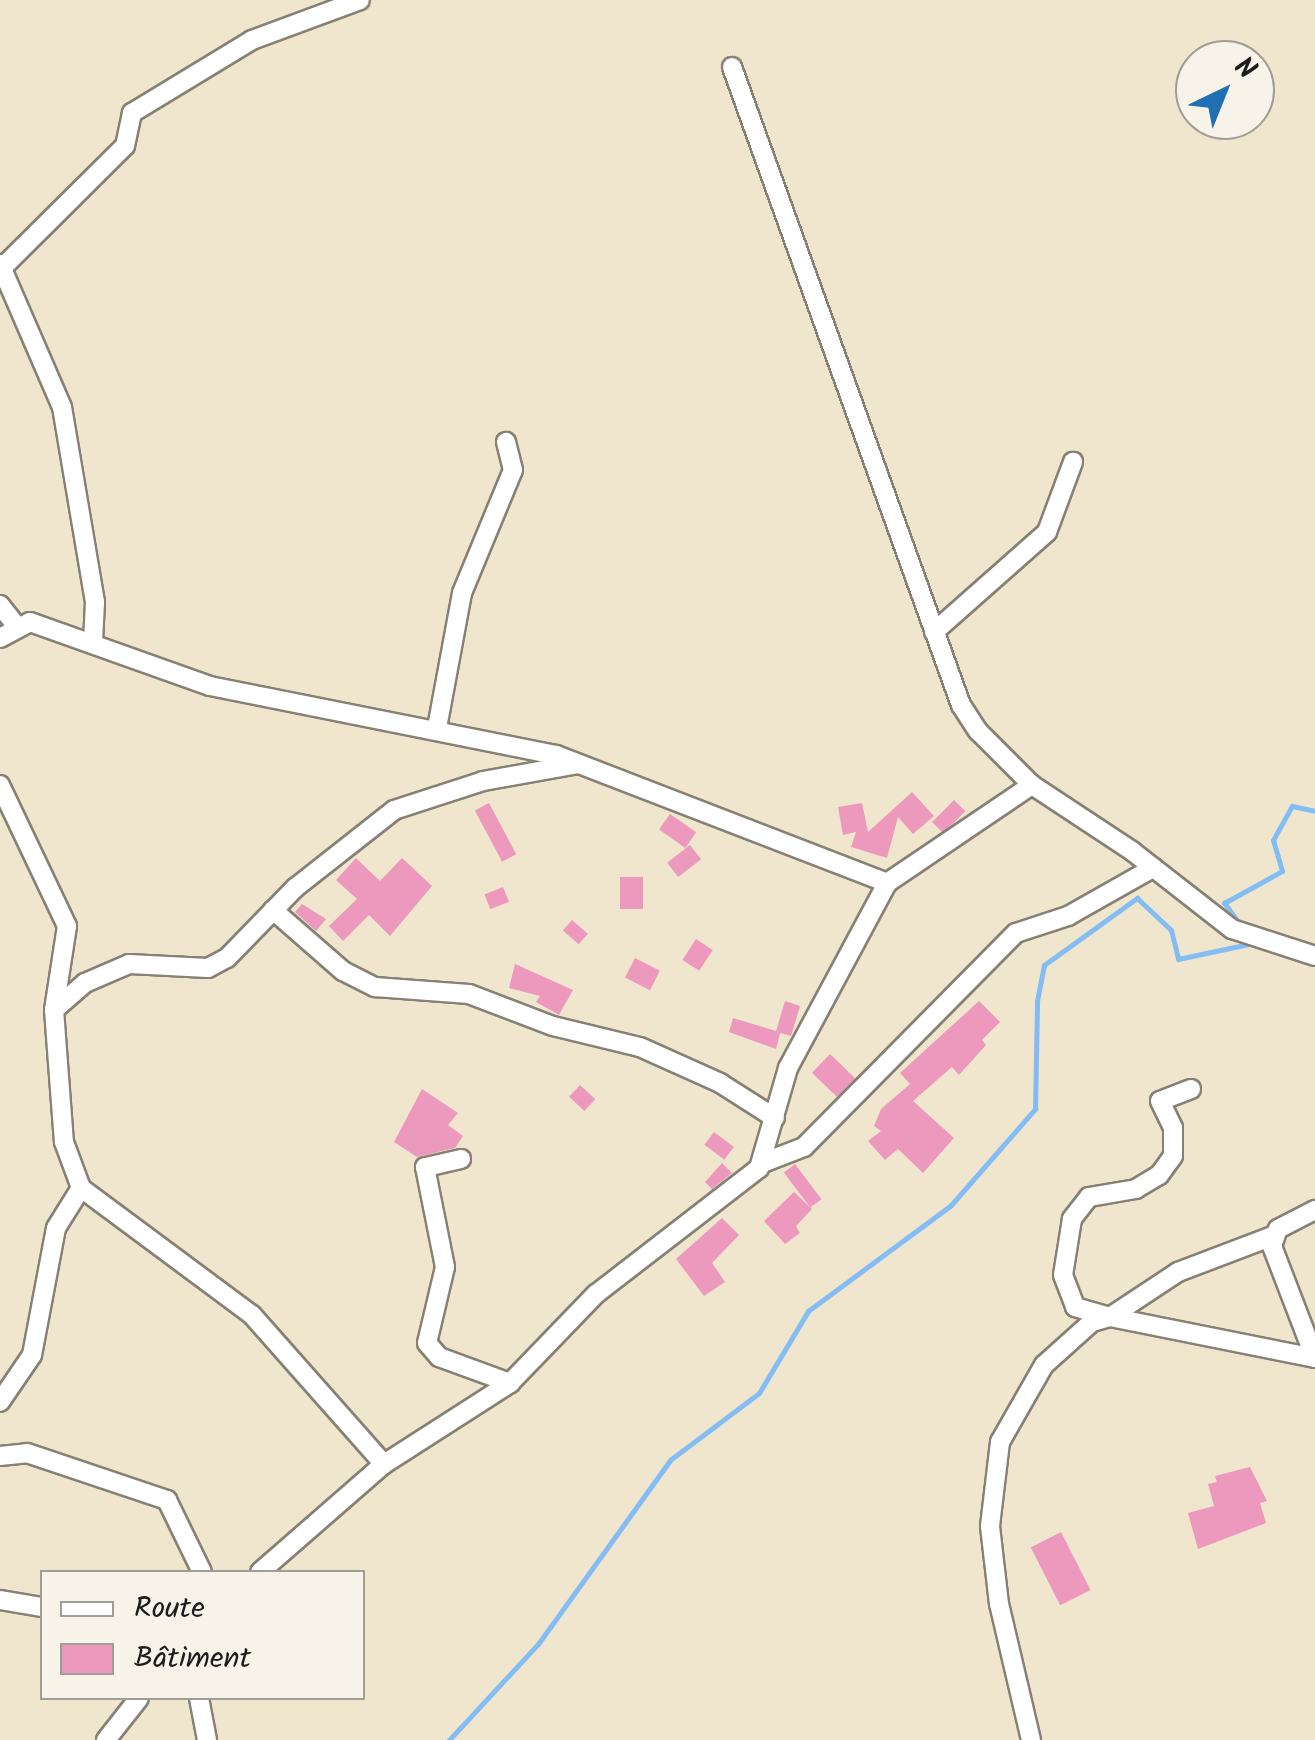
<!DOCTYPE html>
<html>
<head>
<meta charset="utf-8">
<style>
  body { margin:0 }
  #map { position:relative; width:1315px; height:1740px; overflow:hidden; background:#f0e6cd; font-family:Kalam,sans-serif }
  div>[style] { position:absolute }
  .stream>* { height:5px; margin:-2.5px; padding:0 2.5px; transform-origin:2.5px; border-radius:2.5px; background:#84bcf4 }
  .building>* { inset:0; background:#ed99be; transform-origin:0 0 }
  .roads { filter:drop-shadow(2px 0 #868174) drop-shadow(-2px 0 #868174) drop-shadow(0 2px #868174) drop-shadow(0 -2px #868174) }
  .minor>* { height:18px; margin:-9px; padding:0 9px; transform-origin:9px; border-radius:9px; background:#fff }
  span { translate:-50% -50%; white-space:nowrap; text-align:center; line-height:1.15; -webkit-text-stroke:9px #f7f3e8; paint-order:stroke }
  .legend { position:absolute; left:40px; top:1570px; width:325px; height:130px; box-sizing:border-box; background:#f7f3e8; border:2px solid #9f9d96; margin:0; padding:12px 18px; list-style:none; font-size:30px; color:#1c1c1c }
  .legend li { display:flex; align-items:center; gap:20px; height:50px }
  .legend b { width:50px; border:2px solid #9f9d96 }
  .north { position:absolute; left:1175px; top:40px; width:100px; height:100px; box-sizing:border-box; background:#f7f3e8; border:2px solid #9f9d96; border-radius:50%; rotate:43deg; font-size:28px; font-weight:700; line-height:40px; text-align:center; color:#1c1c1c }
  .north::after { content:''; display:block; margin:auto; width:35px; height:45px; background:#1f6fb2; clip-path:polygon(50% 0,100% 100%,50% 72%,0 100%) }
</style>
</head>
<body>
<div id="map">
  <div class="stream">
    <div style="left:1241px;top:926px;width:29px;rotate:-126deg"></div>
    <div style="left:1224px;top:903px;width:66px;rotate:-28.9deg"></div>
    <div style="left:1282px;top:871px;width:32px;rotate:-106deg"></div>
    <div style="left:1273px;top:840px;width:39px;rotate:-61deg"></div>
    <div style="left:1292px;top:806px;width:24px;rotate:12deg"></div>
    <div style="left:449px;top:1740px;width:131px;rotate:-47.2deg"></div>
    <div style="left:538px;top:1644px;width:226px;rotate:-54.3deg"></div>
    <div style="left:670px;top:1460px;width:111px;rotate:-37deg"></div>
    <div style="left:759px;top:1393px;width:96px;rotate:-59.1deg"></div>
    <div style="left:808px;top:1311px;width:178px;rotate:-36.5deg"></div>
    <div style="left:951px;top:1205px;width:128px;rotate:-48.8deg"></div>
    <div style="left:1035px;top:1109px;width:108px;rotate:-88.9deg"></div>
    <div style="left:1037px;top:1001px;width:37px;rotate:-79deg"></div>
    <div style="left:1044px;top:965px;width:115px;rotate:-35.8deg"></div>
    <div style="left:1137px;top:898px;width:47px;rotate:43.3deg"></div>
    <div style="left:1171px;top:930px;width:30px;rotate:76deg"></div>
    <div style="left:1178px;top:959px;width:77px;rotate:-12deg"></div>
  </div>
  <div class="building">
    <div style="clip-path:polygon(912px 792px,934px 816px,913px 834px,898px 817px,887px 858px,851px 847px,856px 832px,843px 835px,838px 807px,862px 803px,868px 832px)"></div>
    <div style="left:954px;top:800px;width:16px;height:31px;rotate:45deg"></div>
    <div style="left:489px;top:803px;width:58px;height:16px;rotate:62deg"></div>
    <div style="left:670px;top:814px;width:32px;height:19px;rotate:35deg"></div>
    <div style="left:690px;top:845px;width:18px;height:29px;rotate:52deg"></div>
    <div style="clip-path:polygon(356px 858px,380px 881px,402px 858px,432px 886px,390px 936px,369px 915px,343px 941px,329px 926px,357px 899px,336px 880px)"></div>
    <div style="left:620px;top:877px;width:23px;height:32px"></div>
    <div style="left:503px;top:887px;width:16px;height:20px;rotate:68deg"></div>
    <div style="clip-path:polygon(302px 904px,326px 919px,316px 931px,295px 912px)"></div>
    <div style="left:572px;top:920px;width:21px;height:14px;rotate:41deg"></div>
    <div style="left:696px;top:939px;width:20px;height:25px;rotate:33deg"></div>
    <div style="left:635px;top:958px;width:28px;height:22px;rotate:27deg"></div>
    <div style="clip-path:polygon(515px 964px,573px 990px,559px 1015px,536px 1002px,540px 996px,509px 988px)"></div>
    <div style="clip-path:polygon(785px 1001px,800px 1006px,791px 1036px,780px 1033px,776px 1049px,729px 1032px,733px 1018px,776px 1031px)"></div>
    <div style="clip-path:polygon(979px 1001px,1000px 1022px,982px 1040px,986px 1045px,959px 1075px,952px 1067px,913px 1101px,954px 1138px,923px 1173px,898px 1149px,885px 1160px,868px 1141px,881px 1131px,874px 1126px,881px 1109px,910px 1084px,900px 1073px)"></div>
    <div style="left:830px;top:1054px;width:35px;height:26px;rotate:44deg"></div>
    <div style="left:580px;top:1085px;width:21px;height:16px;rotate:43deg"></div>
    <div style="clip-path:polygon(422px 1089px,458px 1113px,448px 1125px,463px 1136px,455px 1148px,417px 1157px,394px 1142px)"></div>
    <div style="left:714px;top:1132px;width:25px;height:16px;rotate:37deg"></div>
    <div style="clip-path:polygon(722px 1163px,732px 1173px,712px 1189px,705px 1182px)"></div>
    <div style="left:795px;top:1164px;width:44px;height:14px;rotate:53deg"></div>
    <div style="clip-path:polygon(794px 1192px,812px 1209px,796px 1226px,800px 1233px,785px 1244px,764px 1221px)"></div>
    <div style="clip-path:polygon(722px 1218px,739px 1235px,712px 1263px,725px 1282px,704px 1296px,676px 1259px)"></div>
    <div style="clip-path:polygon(1250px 1467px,1267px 1501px,1260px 1503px,1266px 1523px,1198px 1549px,1188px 1513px,1214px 1506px,1208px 1484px,1217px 1482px,1215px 1476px)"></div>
    <div style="left:1061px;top:1532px;width:65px;height:34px;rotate:63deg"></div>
  </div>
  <div class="roads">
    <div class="minor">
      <div style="left:732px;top:67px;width:678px;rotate:70.26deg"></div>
      <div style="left:961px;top:705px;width:31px;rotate:57deg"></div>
      <div style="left:978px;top:731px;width:76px;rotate:45deg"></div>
      <div style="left:1032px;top:785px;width:120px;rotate:33.4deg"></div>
      <div style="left:1132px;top:851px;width:127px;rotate:38deg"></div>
      <div style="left:1232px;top:929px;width:87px;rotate:18deg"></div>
      <div style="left:0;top:264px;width:156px;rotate:66.6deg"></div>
      <div style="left:62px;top:407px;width:198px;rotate:80.4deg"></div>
      <div style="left:95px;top:602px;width:40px;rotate:92.9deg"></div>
      <div style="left:5px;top:265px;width:169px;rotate:-44.8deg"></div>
      <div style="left:125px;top:146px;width:34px;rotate:-78deg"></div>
      <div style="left:132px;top:113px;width:140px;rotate:-31.3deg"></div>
      <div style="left:252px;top:40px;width:115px;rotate:-20.3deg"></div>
      <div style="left:0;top:605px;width:24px;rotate:52deg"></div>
      <div style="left:934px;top:632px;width:151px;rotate:-41.5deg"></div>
      <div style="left:1047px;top:532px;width:75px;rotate:-69.6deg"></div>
      <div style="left:0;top:638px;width:34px;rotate:-28deg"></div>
      <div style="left:30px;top:622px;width:191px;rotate:19.6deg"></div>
      <div style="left:210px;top:686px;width:353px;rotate:11.3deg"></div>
      <div style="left:556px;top:755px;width:355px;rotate:21.1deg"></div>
      <div style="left:437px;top:728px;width:137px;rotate:-79.5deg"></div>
      <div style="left:462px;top:593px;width:133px;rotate:-67.5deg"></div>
      <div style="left:513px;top:470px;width:29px;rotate:-104deg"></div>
      <div style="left:0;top:785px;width:156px;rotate:64.6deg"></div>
      <div style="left:67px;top:926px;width:85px;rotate:98.8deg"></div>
      <div style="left:54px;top:1010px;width:132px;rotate:85.7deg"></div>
      <div style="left:64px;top:1142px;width:49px;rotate:69.7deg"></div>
      <div style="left:81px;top:1188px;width:213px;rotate:36.6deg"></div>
      <div style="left:252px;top:1315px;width:199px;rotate:48.5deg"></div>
      <div style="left:273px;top:910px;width:93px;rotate:41.1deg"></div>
      <div style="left:343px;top:971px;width:36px;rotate:27deg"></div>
      <div style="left:375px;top:987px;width:94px;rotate:4.3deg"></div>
      <div style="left:469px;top:994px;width:90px;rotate:20.9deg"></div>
      <div style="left:553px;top:1026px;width:89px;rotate:13.6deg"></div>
      <div style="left:640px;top:1047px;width:88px;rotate:24.2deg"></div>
      <div style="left:720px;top:1083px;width:65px;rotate:32.5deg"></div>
      <div style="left:54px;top:1010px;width:41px;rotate:-41.1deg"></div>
      <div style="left:85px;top:983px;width:48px;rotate:-23.4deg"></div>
      <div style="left:129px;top:964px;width:79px;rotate:2.9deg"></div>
      <div style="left:208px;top:968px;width:21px;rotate:-28deg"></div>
      <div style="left:227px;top:958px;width:98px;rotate:-45.8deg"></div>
      <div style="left:295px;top:888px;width:126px;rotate:-38.2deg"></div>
      <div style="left:394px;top:810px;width:94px;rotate:-18deg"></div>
      <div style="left:483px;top:781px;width:97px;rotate:-10.1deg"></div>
      <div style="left:1191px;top:1089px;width:33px;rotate:159deg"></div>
      <div style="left:1160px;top:1101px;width:30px;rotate:64deg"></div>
      <div style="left:1173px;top:1128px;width:28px;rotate:90deg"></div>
      <div style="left:1173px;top:1156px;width:24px;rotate:126deg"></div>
      <div style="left:1159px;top:1175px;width:27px;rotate:149deg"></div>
      <div style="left:1136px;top:1189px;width:48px;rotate:170.3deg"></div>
      <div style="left:1089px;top:1197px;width:28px;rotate:128deg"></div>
      <div style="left:1072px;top:1219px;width:57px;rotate:99.1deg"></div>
      <div style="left:1063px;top:1275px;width:34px;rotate:69deg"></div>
      <div style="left:1075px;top:1307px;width:36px;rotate:16deg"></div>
      <div style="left:1110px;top:1317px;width:82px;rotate:-33.5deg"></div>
      <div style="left:1178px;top:1272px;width:102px;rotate:-20.8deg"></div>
      <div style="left:461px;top:1159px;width:37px;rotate:167deg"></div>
      <div style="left:425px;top:1167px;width:102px;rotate:78.7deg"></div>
      <div style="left:445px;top:1267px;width:78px;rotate:103.3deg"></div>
      <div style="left:427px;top:1343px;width:18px;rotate:49deg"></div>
      <div style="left:439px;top:1357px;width:76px;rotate:20.1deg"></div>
      <div style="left:765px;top:1162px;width:42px;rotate:-21deg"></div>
      <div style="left:804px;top:1147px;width:301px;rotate:-45.3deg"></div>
      <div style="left:1016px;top:933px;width:55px;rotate:-18.1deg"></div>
      <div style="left:1068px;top:916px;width:98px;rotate:-29.5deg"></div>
      <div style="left:1315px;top:1358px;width:120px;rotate:-111deg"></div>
      <div style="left:1272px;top:1246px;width:18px;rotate:-71deg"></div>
      <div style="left:1278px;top:1229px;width:42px;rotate:-27.2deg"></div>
      <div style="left:0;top:1402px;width:57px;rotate:-55.8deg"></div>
      <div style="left:32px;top:1355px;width:129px;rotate:-79.3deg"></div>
      <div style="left:56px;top:1228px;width:47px;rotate:-58deg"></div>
      <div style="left:0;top:1456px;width:27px;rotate:-6deg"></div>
      <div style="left:27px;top:1453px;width:148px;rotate:18.6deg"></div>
      <div style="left:167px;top:1500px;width:80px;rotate:64.1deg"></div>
      <div style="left:260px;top:1572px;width:164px;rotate:-41.1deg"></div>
      <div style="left:384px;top:1464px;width:150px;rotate:-32.7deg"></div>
      <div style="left:510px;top:1383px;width:124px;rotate:-46deg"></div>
      <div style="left:596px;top:1294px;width:206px;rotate:-37.7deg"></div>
      <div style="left:759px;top:1168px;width:104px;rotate:-73.8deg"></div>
      <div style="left:788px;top:1068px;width:210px;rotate:-61.8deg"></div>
      <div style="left:887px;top:883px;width:175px;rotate:-34.1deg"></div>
      <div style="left:0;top:1600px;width:43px;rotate:9.5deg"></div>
      <div style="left:199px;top:1698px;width:43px;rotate:79.2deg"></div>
      <div style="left:106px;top:1740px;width:53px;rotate:-51.8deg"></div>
      <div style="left:1031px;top:1740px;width:140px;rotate:-103.2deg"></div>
      <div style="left:999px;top:1604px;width:79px;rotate:-96.6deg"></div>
      <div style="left:990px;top:1526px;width:85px;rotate:-83.2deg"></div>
      <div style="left:1000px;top:1442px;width:89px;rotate:-60.3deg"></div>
      <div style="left:1044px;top:1365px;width:64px;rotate:-41.9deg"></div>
      <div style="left:1092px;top:1322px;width:19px;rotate:-16deg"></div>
      <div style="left:1110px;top:1317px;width:209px;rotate:11.3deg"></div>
    </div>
  </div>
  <ul class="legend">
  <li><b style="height:12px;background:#fff"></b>Route</li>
  <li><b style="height:28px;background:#ed99be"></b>Bâtiment</li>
  </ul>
  <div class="north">N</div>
</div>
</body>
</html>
